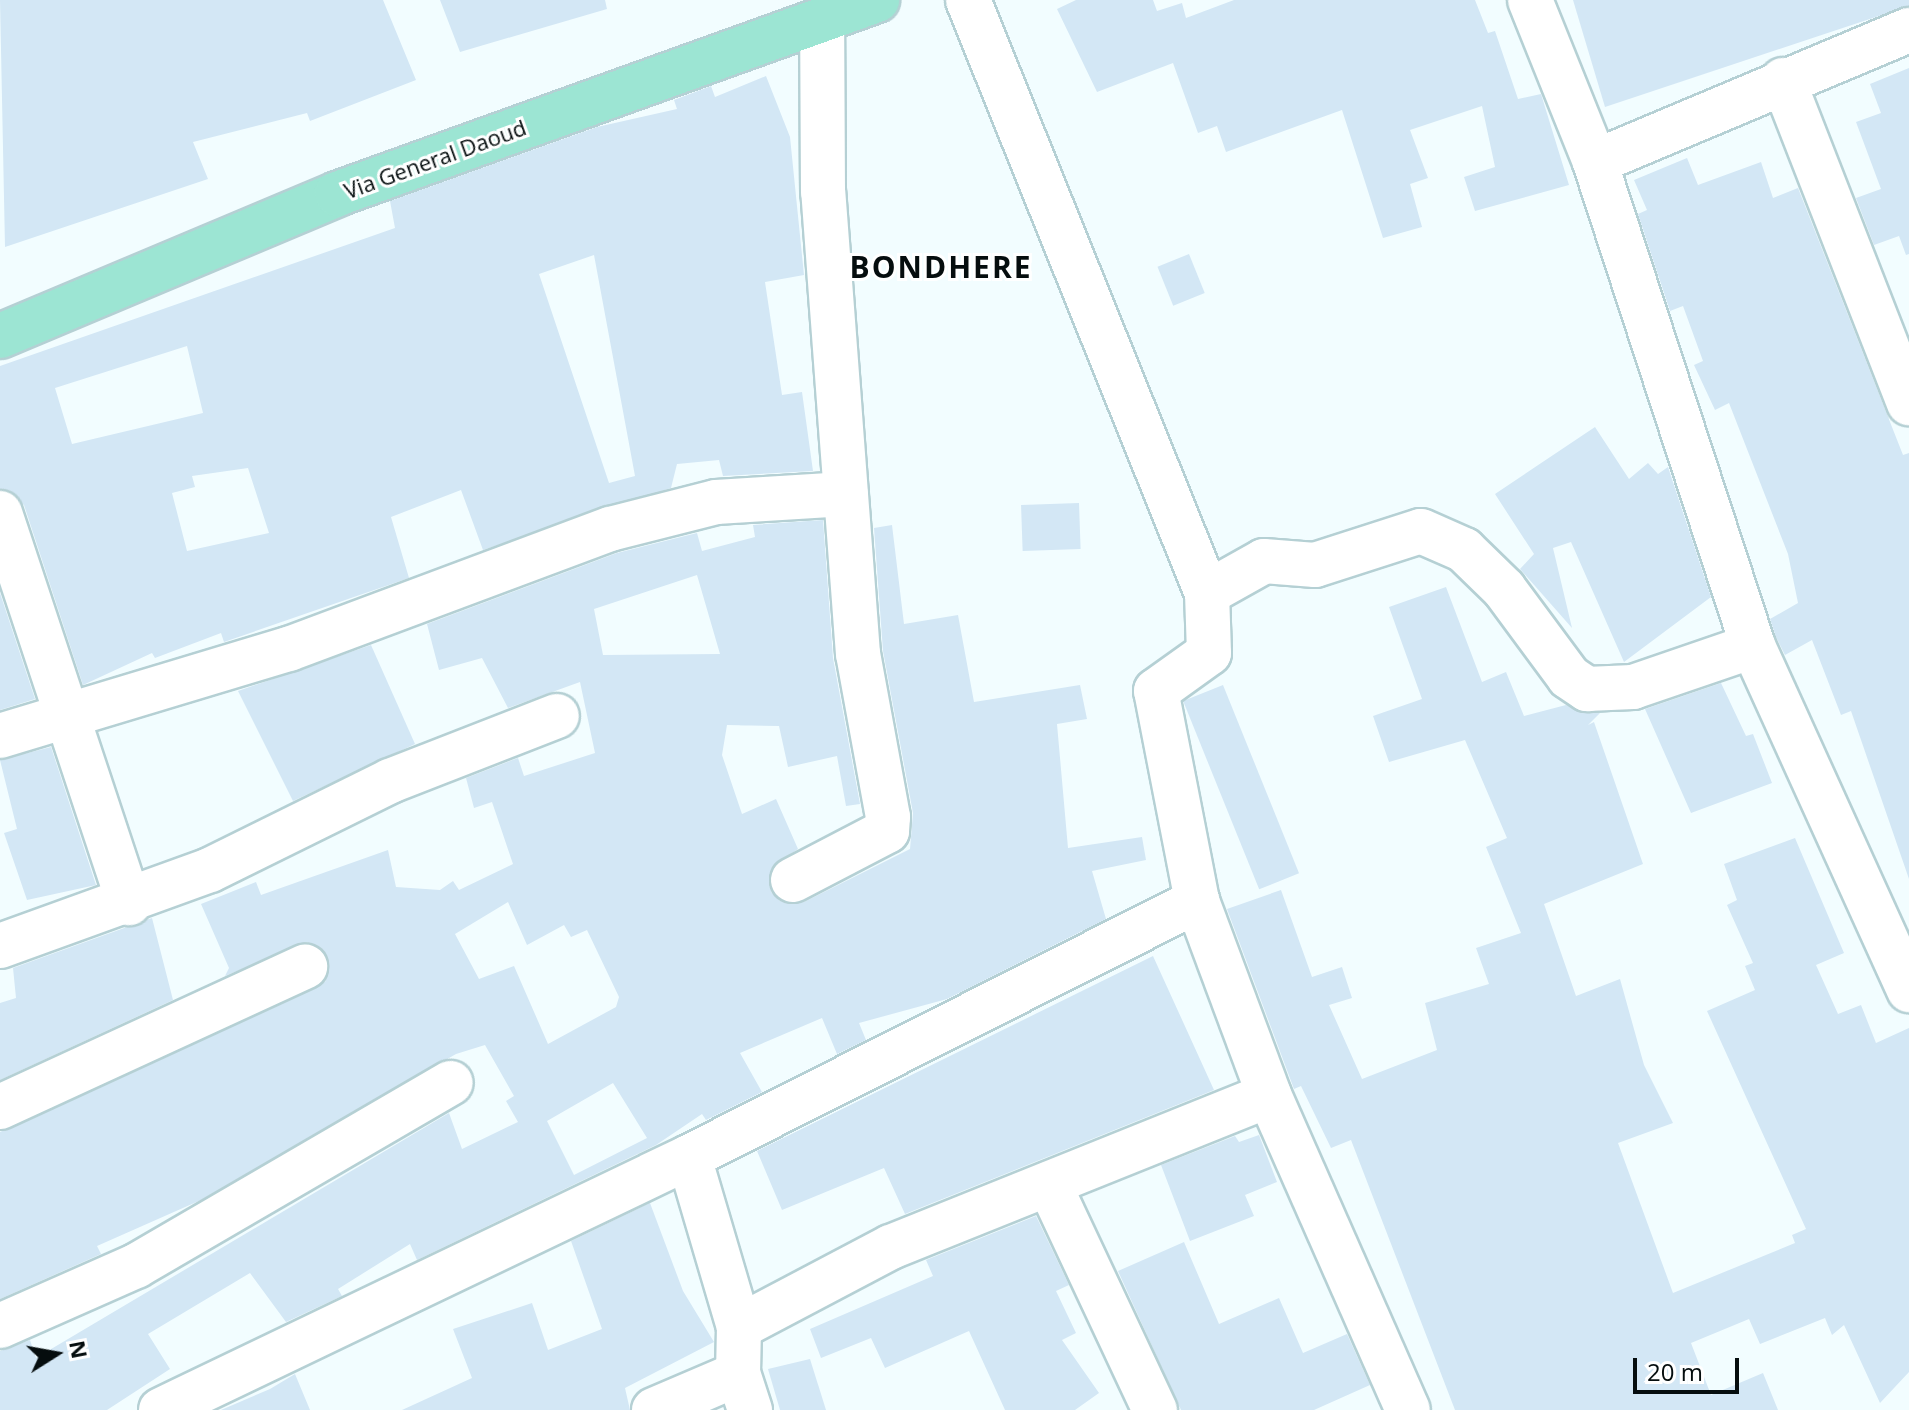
<!DOCTYPE html>
<html>
<head>
<meta charset="utf-8">
<style>
  body { margin:0 }
  #map { position:relative; width:1909px; height:1410px; overflow:hidden; background:#f2fdff; font-family:"Open Sans",sans-serif }
  div>[style] { position:absolute }
  .building>* { inset:0; background:#d3e7f5; transform-origin:0 0 }
  .roads { filter:drop-shadow(2px 0 #b5d0d4) drop-shadow(-2px 0 #b5d0d4) drop-shadow(0 2px #b5d0d4) drop-shadow(0 -2px #b5d0d4) }
  .minor>* { height:44px; margin:-22px; padding:0 22px; transform-origin:22px; border-radius:22px; background:#fff }
  .major>* { height:44px; margin:-22px; padding:0 22px; transform-origin:22px; border-radius:22px; background:#9ce5d3 }
  span { translate:-50% -50%; white-space:nowrap; text-align:center; line-height:1.15; -webkit-text-stroke:6px #fff; paint-order:stroke }
  .street-label { font-size:22px; color:#050d0e }
  .district-label { font-size:30px; color:#050d0e; font-weight:700; letter-spacing:2px }
  .north { position:absolute; left:16px; top:1314px; width:80px; height:80px; -webkit-text-stroke:6px #fff; paint-order:stroke; rotate:79deg; font-size:22px; font-weight:700; line-height:32px; text-align:center; color:#050d0e }
  .north::after { content:''; display:block; margin:auto; width:28px; height:36px; background:#050d0e; clip-path:polygon(50% 0,100% 100%,50% 72%,0 100%) }
  .scale { position:absolute; left:1633px; top:1358px; width:106px; height:36px; box-sizing:border-box; border:4px solid #050d0e; border-top:0; padding-left:10px; font-size:24px; line-height:28px; white-space:nowrap; color:#050d0e; -webkit-text-stroke:6px #fff; paint-order:stroke }
</style>
</head>
<body>
<div id="map">
  <div class="building">
    <div style="clip-path:polygon(0 0,383px 0,416px 80px,310px 121px,307px 113px,193px 142px,208px 179px,5px 247px)"></div>
    <div style="clip-path:polygon(440px 0,605px 0,607px 9px,460px 52px)"></div>
    <div style="clip-path:polygon(1076px 0,1153px 0,1157px 11px,1182px 3px,1186px 18px,1234px 0,1475px 0,1488px 33px,1495px 31px,1518px 99px,1541px 94px,1569px 185px,1475px 211px,1464px 177px,1495px 167px,1482px 106px,1410px 130px,1428px 178px,1410px 184px,1422px 227px,1383px 238px,1342px 110px,1226px 152px,1217px 126px,1198px 133px,1173px 63px,1097px 92px,1057px 9px)"></div>
    <div style="clip-path:polygon(1573px 0,1909px 0,1909px 6px,1605px 107px)"></div>
    <div style="clip-path:polygon(1909px 68px,1909px 254px,1906px 255px,1899px 236px,1874px 245px,1856px 198px,1881px 189px,1856px 122px,1881px 113px,1870px 84px)"></div>
    <div style="clip-path:polygon(evenodd,766px 76px,790px 137px,804px 275px,765px 282px,782px 395px,802px 392px,813px 471px,723px 476px,719px 460px,677px 464px,671px 488px,483px 550px,461px 490px,391px 517px,409px 578px,224px 642px,221px 633px,155px 658px,152px 653px,83px 685px,24px 505px,0 489px,0 366px,395px 228px,390px 201px,597px 127px,677px 109px,674px 100px,711px 86px,715px 97px,766px 76px,594px 255px,635px 476px,609px 483px,539px 274px,594px 255px,766px 76px,187px 346px,203px 413px,72px 444px,55px 388px,187px 346px,766px 76px,248px 468px,269px 533px,187px 551px,172px 493px,195px 487px,192px 476px,248px 468px)"></div>
    <div style="clip-path:polygon(1687px 158px,1698px 185px,1761px 162px,1773px 198px,1798px 188px,1903px 455px,1909px 453px,1909px 879px,1851px 711px,1841px 715px,1812px 640px,1785px 655px,1776px 637px,1770px 619px,1798px 603px,1788px 554px,1729px 403px,1715px 410px,1694px 365px,1703px 361px,1683px 306px,1670px 311px,1638px 214px,1647px 210px,1634px 180px)"></div>
    <div style="left:1189px;top:254px;width:42px;height:34px;rotate:68deg"></div>
    <div style="clip-path:polygon(1595px 427px,1629px 479px,1648px 463px,1658px 474px,1668px 467px,1711px 597px,1624px 662px,1571px 542px,1553px 548px,1572px 628px,1520px 569px,1534px 554px,1495px 494px)"></div>
    <div style="left:1079px;top:503px;width:46px;height:58px;rotate:88deg"></div>
    <div style="clip-path:polygon(evenodd,823px 520px,833px 658px,860px 804px,846px 806px,837px 756px,788px 767px,779px 726px,727px 725px,722px 755px,742px 814px,776px 799px,798px 849px,772px 867px,771px 892px,780px 901px,804px 902px,910px 849px,913px 813px,883px 651px,874px 528px,892px 525px,904px 624px,958px 615px,974px 702px,1080px 685px,1087px 719px,1057px 724px,1068px 848px,1142px 837px,1146px 860px,1092px 871px,1106px 919px,947px 999px,859px 1023px,866px 1040px,837px 1054px,822px 1018px,740px 1053px,762px 1092px,706px 1120px,702px 1114px,656px 1145px,417px 1260px,410px 1244px,338px 1289px,342px 1296px,286px 1322px,250px 1273px,148px 1334px,170px 1369px,107px 1410px,0 1410px,0 1351px,30px 1340px,36px 1358px,449px 1113px,462px 1149px,518px 1122px,506px 1101px,514px 1096px,485px 1045px,456px 1054px,201px 1200px,97px 1246px,101px 1254px,0 1299px,0 1132px,326px 981px,327px 956px,307px 942px,225px 976px,229px 968px,201px 904px,256px 882px,261px 895px,388px 850px,396px 887px,440px 890px,453px 881px,459px 890px,513px 864px,492px 802px,474px 808px,466px 778px,518px 758px,524px 776px,595px 753px,580px 682px,508px 708px,482px 658px,439px 670px,427px 624px,617px 553px,697px 533px,702px 551px,755px 537px,753px 525px,823px 520px,697px 575px,720px 654px,603px 655px,594px 609px,697px 575px,823px 520px,508px 902px,527px 945px,564px 925px,571px 937px,587px 930px,619px 997px,616px 1007px,548px 1044px,514px 966px,479px 979px,455px 934px,508px 902px,823px 520px,613px 1083px,647px 1138px,574px 1175px,547px 1121px,613px 1083px)"></div>
    <div style="clip-path:polygon(1446px 587px,1482px 682px,1506px 672px,1524px 716px,1566px 705px,1600px 713px,1588px 725px,1594px 722px,1643px 864px,1544px 904px,1576px 996px,1620px 979px,1644px 1065px,1673px 1123px,1618px 1143px,1673px 1293px,1795px 1243px,1792px 1235px,1806px 1229px,1707px 1011px,1755px 990px,1745px 966px,1753px 963px,1727px 905px,1737px 900px,1724px 864px,1795px 838px,1844px 953px,1816px 965px,1838px 1014px,1861px 1005px,1876px 1043px,1909px 1028px,1909px 1372px,1880px 1403px,1844px 1325px,1832px 1335px,1825px 1318px,1760px 1344px,1749px 1319px,1691px 1343px,1711px 1395px,1763px 1373px,1778px 1410px,1455px 1410px,1351px 1140px,1331px 1148px,1301px 1086px,1294px 1089px,1227px 909px,1281px 890px,1312px 977px,1342px 967px,1352px 998px,1329px 1005px,1362px 1079px,1437px 1050px,1425px 1003px,1489px 984px,1476px 948px,1521px 933px,1486px 847px,1507px 838px,1465px 740px,1389px 762px,1373px 716px,1422px 699px,1389px 607px)"></div>
    <div style="clip-path:polygon(0 593px,35px 699px,0 710px)"></div>
    <div style="clip-path:polygon(371px 645px,415px 744px,293px 801px,238px 691px)"></div>
    <div style="clip-path:polygon(1721px 683px,1746px 736px,1753px 734px,1772px 783px,1691px 813px,1645px 709px)"></div>
    <div style="left:1223px;top:685px;width:203px;height:43px;rotate:68deg"></div>
    <div style="clip-path:polygon(51px 747px,96px 885px,27px 900px,4px 833px,17px 829px,0 760px)"></div>
    <div style="clip-path:polygon(152px 918px,173px 1000px,0 1080px,0 1003px,16px 998px,13px 968px)"></div>
    <div style="clip-path:polygon(1153px 956px,1214px 1090px,905px 1214px,884px 1168px,782px 1210px,757px 1151px)"></div>
    <div style="clip-path:polygon(1259px 1135px,1277px 1182px,1245px 1195px,1254px 1216px,1190px 1241px,1161px 1165px,1235px 1136px,1239px 1142px)"></div>
    <div style="clip-path:polygon(650px 1203px,683px 1291px,714px 1342px,625px 1388px,630px 1410px,402px 1410px,472px 1378px,453px 1329px,532px 1303px,548px 1350px,602px 1329px,571px 1241px)"></div>
    <div style="clip-path:polygon(1036px 1216px,1069px 1285px,1056px 1291px,1076px 1333px,1062px 1340px,1099px 1393px,1075px 1410px,1005px 1410px,969px 1331px,885px 1368px,871px 1338px,821px 1358px,810px 1329px,933px 1276px,926px 1260px)"></div>
    <div style="clip-path:polygon(1184px 1242px,1219px 1324px,1279px 1298px,1303px 1353px,1347px 1334px,1370px 1385px,1314px 1410px,1181px 1410px,1118px 1271px)"></div>
    <div style="clip-path:polygon(810px 1359px,826px 1410px,780px 1410px,768px 1369px)"></div>
    <div style="clip-path:polygon(295px 1374px,310px 1410px,221px 1410px,270px 1389px)"></div>
  </div>
  <div class="roads">
    <div class="minor">
      <div style="left:968px;top:0;width:639px;rotate:68.05deg"></div>
      <div style="left:1530px;top:0;width:175px;rotate:68.1deg"></div>
      <div style="left:1595px;top:162px;width:509px;rotate:71.92deg"></div>
      <div style="left:1753px;top:646px;width:378px;rotate:65.6deg"></div>
      <div style="left:1783px;top:80px;width:347px;rotate:68.7deg"></div>
      <div style="left:1595px;top:162px;width:341px;rotate:-22.8deg"></div>
      <div style="left:0;top:513px;width:411px;rotate:71.7deg"></div>
      <div style="left:0;top:736px;width:302px;rotate:-16.8deg"></div>
      <div style="left:289px;top:649px;width:343px;rotate:-20.5deg"></div>
      <div style="left:610px;top:529px;width:109px;rotate:-14.3deg"></div>
      <div style="left:716px;top:502px;width:130px;rotate:-3.5deg"></div>
      <div style="left:793px;top:880px;width:106px;rotate:-27.5deg"></div>
      <div style="left:887px;top:831px;width:14px;rotate:-86deg"></div>
      <div style="left:888px;top:817px;width:166px;rotate:-100.4deg"></div>
      <div style="left:858px;top:654px;width:463px;rotate:-94.3deg"></div>
      <div style="left:823px;top:192px;width:171px;rotate:-90.3deg"></div>
      <div style="left:1197px;top:901px;width:207px;rotate:69.6deg"></div>
      <div style="left:1269px;top:1095px;width:344px;rotate:66.2deg"></div>
      <div style="left:0;top:946px;width:223px;rotate:-19.9deg"></div>
      <div style="left:210px;top:870px;width:201px;rotate:-26.3deg"></div>
      <div style="left:390px;top:781px;width:179px;rotate:-21.3deg"></div>
      <div style="left:0;top:1107px;width:336px;rotate:-24.7deg"></div>
      <div style="left:1049px;top:1184px;width:250px;rotate:64.9deg"></div>
      <div style="left:0;top:1326px;width:149px;rotate:-23.8deg"></div>
      <div style="left:136px;top:1266px;width:364px;rotate:-30.2deg"></div>
      <div style="left:739px;top:1327px;width:172px;rotate:-27.8deg"></div>
      <div style="left:891px;top:1247px;width:407px;rotate:-21.9deg"></div>
      <div style="left:161px;top:1410px;width:585px;rotate:-25.6deg"></div>
      <div style="left:654px;top:1410px;width:91px;rotate:-23.2deg"></div>
      <div style="left:750px;top:1410px;width:38px;rotate:-108deg"></div>
      <div style="left:738px;top:1374px;width:47px;rotate:-88.8deg"></div>
      <div style="left:739px;top:1327px;width:177px;rotate:-106.4deg"></div>
      <div style="left:689px;top:1157px;width:569px;rotate:-26.75deg"></div>
      <div style="left:1197px;top:901px;width:214px;rotate:-101deg"></div>
      <div style="left:1156px;top:691px;width:65px;rotate:-35.6deg"></div>
      <div style="left:1209px;top:653px;width:60px;rotate:-91.9deg"></div>
      <div style="left:1207px;top:593px;width:65px;rotate:-29.3deg"></div>
      <div style="left:1264px;top:561px;width:51px;rotate:4.5deg"></div>
      <div style="left:1315px;top:565px;width:111px;rotate:-17.8deg"></div>
      <div style="left:1421px;top:531px;width:47px;rotate:23.8deg"></div>
      <div style="left:1464px;top:550px;width:56px;rotate:44.3deg"></div>
      <div style="left:1504px;top:589px;width:109px;rotate:53.5deg"></div>
      <div style="left:1569px;top:677px;width:22px;rotate:34deg"></div>
      <div style="left:1587px;top:689px;width:46px;rotate:-2.5deg"></div>
      <div style="left:1633px;top:687px;width:127px;rotate:-18.9deg"></div>
    </div>
    <div class="major">
      <div style="left:0;top:336px;width:366px;rotate:-22.8deg"></div>
      <div style="left:337px;top:194px;width:574px;rotate:-19.76deg"></div>
    </div>
  </div>
  <div class="street-label">
    <span style="left:435px;top:159px;rotate:-20deg">Via General Daoud</span>
  </div>
  <div class="district-label">
    <span style="left:941px;top:267px">BONDHERE</span>
  </div>
  <div class="north">N</div>
  <div class="scale">20 m</div>
</div>
</body>
</html>
